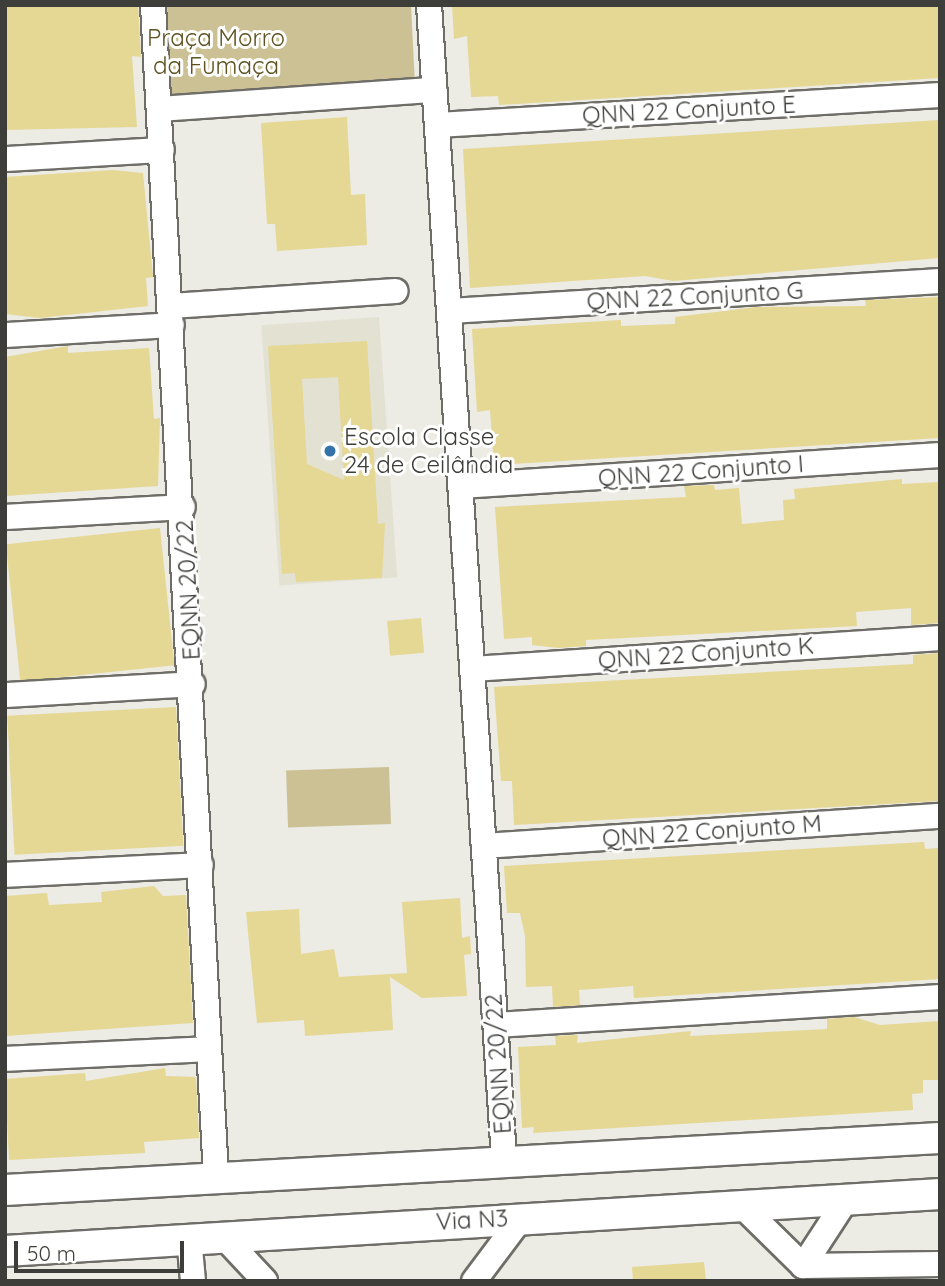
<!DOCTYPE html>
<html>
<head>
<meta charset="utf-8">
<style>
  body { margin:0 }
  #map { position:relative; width:945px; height:1286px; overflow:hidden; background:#ecebe4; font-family:Quicksand,sans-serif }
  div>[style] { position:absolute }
  .built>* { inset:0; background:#e3e1d2; transform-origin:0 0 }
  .green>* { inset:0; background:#cbc194; transform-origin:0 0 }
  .building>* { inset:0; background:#e5d794; transform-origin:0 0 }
  .roads { filter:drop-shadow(2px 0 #6e6d67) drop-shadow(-2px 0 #6e6d67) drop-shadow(0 2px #6e6d67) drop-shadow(0 -2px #6e6d67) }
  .minor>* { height:24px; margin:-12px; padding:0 12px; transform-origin:12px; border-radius:12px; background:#fff }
  .major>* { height:30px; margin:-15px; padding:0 15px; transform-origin:15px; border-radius:15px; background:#fff }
  .dots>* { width:19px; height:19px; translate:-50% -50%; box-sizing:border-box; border:4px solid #fff; border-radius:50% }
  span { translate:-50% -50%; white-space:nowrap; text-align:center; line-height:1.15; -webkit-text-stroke:6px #fff; paint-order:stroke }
  .park-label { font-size:24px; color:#5d5220 }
  .street-label { font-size:24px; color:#3d3d3a }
  .poi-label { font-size:24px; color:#3d3d3a }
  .left { translate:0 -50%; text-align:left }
  .frame { position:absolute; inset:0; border:7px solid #3d3d3a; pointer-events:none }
  .scale { position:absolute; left:14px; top:1241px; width:170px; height:32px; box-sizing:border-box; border:4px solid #3d3d3a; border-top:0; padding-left:9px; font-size:21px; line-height:24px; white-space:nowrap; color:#3d3d3a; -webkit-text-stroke:5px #fff; paint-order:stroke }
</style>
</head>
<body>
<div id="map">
  <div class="built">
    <div style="left:379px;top:317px;width:261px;height:118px;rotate:86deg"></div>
  </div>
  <div class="green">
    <div style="clip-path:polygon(167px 5px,411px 5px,415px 86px,171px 99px)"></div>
    <div style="left:389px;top:767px;width:57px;height:103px;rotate:88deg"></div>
  </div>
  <div class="building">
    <div style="clip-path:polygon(5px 5px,138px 5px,141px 57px,132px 56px,137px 127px,5px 130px)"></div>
    <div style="clip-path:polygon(452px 5px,940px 5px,940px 78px,499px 105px,498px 96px,471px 97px,467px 36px,454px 39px)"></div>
    <div style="clip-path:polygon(347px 117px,351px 195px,365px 194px,367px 245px,277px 251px,275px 224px,267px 224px,261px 123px)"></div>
    <div style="clip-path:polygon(940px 120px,940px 258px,673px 281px,645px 276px,470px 288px,463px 149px)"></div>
    <div style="clip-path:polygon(112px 170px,143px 173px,153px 277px,146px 278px,148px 306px,40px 318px,5px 314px,5px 177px)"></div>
    <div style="clip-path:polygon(940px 297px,940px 438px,494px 465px,490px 410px,477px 412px,472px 329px,621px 320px,621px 326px,675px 324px,675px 317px,756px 307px,866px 306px,865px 300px)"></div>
    <div style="clip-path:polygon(evenodd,367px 341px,378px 524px,385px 523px,382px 578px,296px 582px,295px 573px,282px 574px,268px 346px,367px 341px,338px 377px,344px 480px,307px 464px,302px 379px,338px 377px)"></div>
    <div style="clip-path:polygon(68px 346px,68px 353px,149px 348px,154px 419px,160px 418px,158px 486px,5px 496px,5px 357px)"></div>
    <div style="clip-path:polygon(902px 479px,902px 484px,940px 482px,940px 623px,911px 625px,911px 608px,856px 612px,857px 626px,586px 640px,586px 646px,558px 648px,532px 645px,532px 637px,504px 639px,495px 507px,686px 497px,684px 486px,714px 485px,715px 490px,739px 488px,742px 524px,784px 520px,783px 500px,795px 499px,794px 489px)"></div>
    <div style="left:160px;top:528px;width:138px;height:155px;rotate:84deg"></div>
    <div style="left:421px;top:618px;width:35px;height:34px;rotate:85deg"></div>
    <div style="clip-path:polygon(940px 653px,940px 801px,514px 825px,512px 781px,501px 781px,494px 687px,913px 664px,913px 655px)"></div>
    <div style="left:176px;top:707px;width:139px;height:169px;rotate:87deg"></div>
    <div style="clip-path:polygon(924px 842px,925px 849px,940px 848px,940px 979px,634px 998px,633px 986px,579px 990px,580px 1005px,553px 1007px,552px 986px,526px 987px,525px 936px,520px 913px,507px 913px,504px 866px)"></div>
    <div style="clip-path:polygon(154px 886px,163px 896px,186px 895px,193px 1023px,5px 1036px,5px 896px,47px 893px,49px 905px,102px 902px,101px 892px)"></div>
    <div style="clip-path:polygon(460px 898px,462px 938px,470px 936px,471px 954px,464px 955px,467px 996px,422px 998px,390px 977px,393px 1030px,305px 1036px,304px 1020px,257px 1023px,246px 912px,299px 909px,301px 954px,334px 949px,339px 977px,407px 973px,402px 902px)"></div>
    <div style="clip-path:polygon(854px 1017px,880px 1025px,940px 1021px,940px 1080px,923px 1080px,923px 1093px,912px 1094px,913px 1110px,533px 1133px,534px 1127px,522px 1128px,518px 1047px,556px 1045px,555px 1036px,578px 1035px,577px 1043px,691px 1031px,690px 1036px,827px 1029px,827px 1019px)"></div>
    <div style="clip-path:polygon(165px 1068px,166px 1076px,196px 1077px,199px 1138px,144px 1142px,145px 1153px,9px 1160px,5px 1079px,85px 1073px,86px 1081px)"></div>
    <div style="clip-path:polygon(704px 1262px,706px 1281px,633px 1281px,632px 1267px)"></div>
  </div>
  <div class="roads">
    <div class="minor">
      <div style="left:153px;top:5px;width:1172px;rotate:86.92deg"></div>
      <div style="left:429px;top:5px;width:1156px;rotate:86.28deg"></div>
      <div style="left:159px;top:109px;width:276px;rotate:-4deg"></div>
      <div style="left:438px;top:125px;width:503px;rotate:-3.42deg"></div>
      <div style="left:5px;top:159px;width:157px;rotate:-3.3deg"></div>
      <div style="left:171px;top:306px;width:225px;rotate:-3.8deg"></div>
      <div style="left:450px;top:311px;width:491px;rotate:-3.5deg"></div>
      <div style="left:5px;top:335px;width:167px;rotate:-3.4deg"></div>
      <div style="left:461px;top:486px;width:480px;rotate:-3.7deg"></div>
      <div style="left:5px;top:517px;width:178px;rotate:-3.2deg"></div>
      <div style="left:473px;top:669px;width:468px;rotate:-3.8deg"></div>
      <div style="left:5px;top:695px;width:188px;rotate:-3.3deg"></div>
      <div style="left:484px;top:846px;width:457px;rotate:-3.8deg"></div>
      <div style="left:5px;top:875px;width:196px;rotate:-2.9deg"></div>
      <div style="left:496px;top:1025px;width:445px;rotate:-3.6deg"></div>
      <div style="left:5px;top:1059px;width:204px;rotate:-2.8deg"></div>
      <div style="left:742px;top:1206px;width:86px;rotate:44.5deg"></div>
      <div style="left:803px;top:1266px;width:137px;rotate:-0.8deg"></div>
      <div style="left:222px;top:1235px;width:63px;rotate:46.9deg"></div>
      <div style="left:189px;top:1237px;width:44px;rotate:84.8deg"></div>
      <div style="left:803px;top:1266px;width:79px;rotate:-56.9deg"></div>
      <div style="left:474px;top:1281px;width:80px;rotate:-53.1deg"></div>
    </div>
    <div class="major">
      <div style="left:5px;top:1190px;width:936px;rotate:-3.18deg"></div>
      <div style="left:5px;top:1251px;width:937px;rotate:-3.49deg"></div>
    </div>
  </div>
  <div class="dots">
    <div style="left:330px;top:451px;background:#3373a9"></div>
  </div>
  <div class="park-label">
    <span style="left:216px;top:52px">Praça Morro<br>da Fumaça</span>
  </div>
  <div class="street-label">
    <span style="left:689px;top:110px;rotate:-3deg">QNN 22 Conjunto E</span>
    <span style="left:695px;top:296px;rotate:-3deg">QNN 22 Conjunto G</span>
    <span style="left:701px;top:471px;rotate:-4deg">QNN 22 Conjunto I</span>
    <span style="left:188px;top:590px;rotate:-93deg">EQNN 20/22</span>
    <span style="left:706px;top:653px;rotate:-4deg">QNN 22 Conjunto K</span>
    <span style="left:712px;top:831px;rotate:-4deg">QNN 22 Conjunto M</span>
    <span style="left:498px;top:1064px;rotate:-94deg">EQNN 20/22</span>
    <span style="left:472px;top:1220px;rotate:-3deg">Via N3</span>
  </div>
  <div class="poi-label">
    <span class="left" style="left:344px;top:451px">Escola Classe<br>24 de Ceilândia</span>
  </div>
  <div class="frame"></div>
  <div class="scale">50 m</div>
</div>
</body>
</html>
